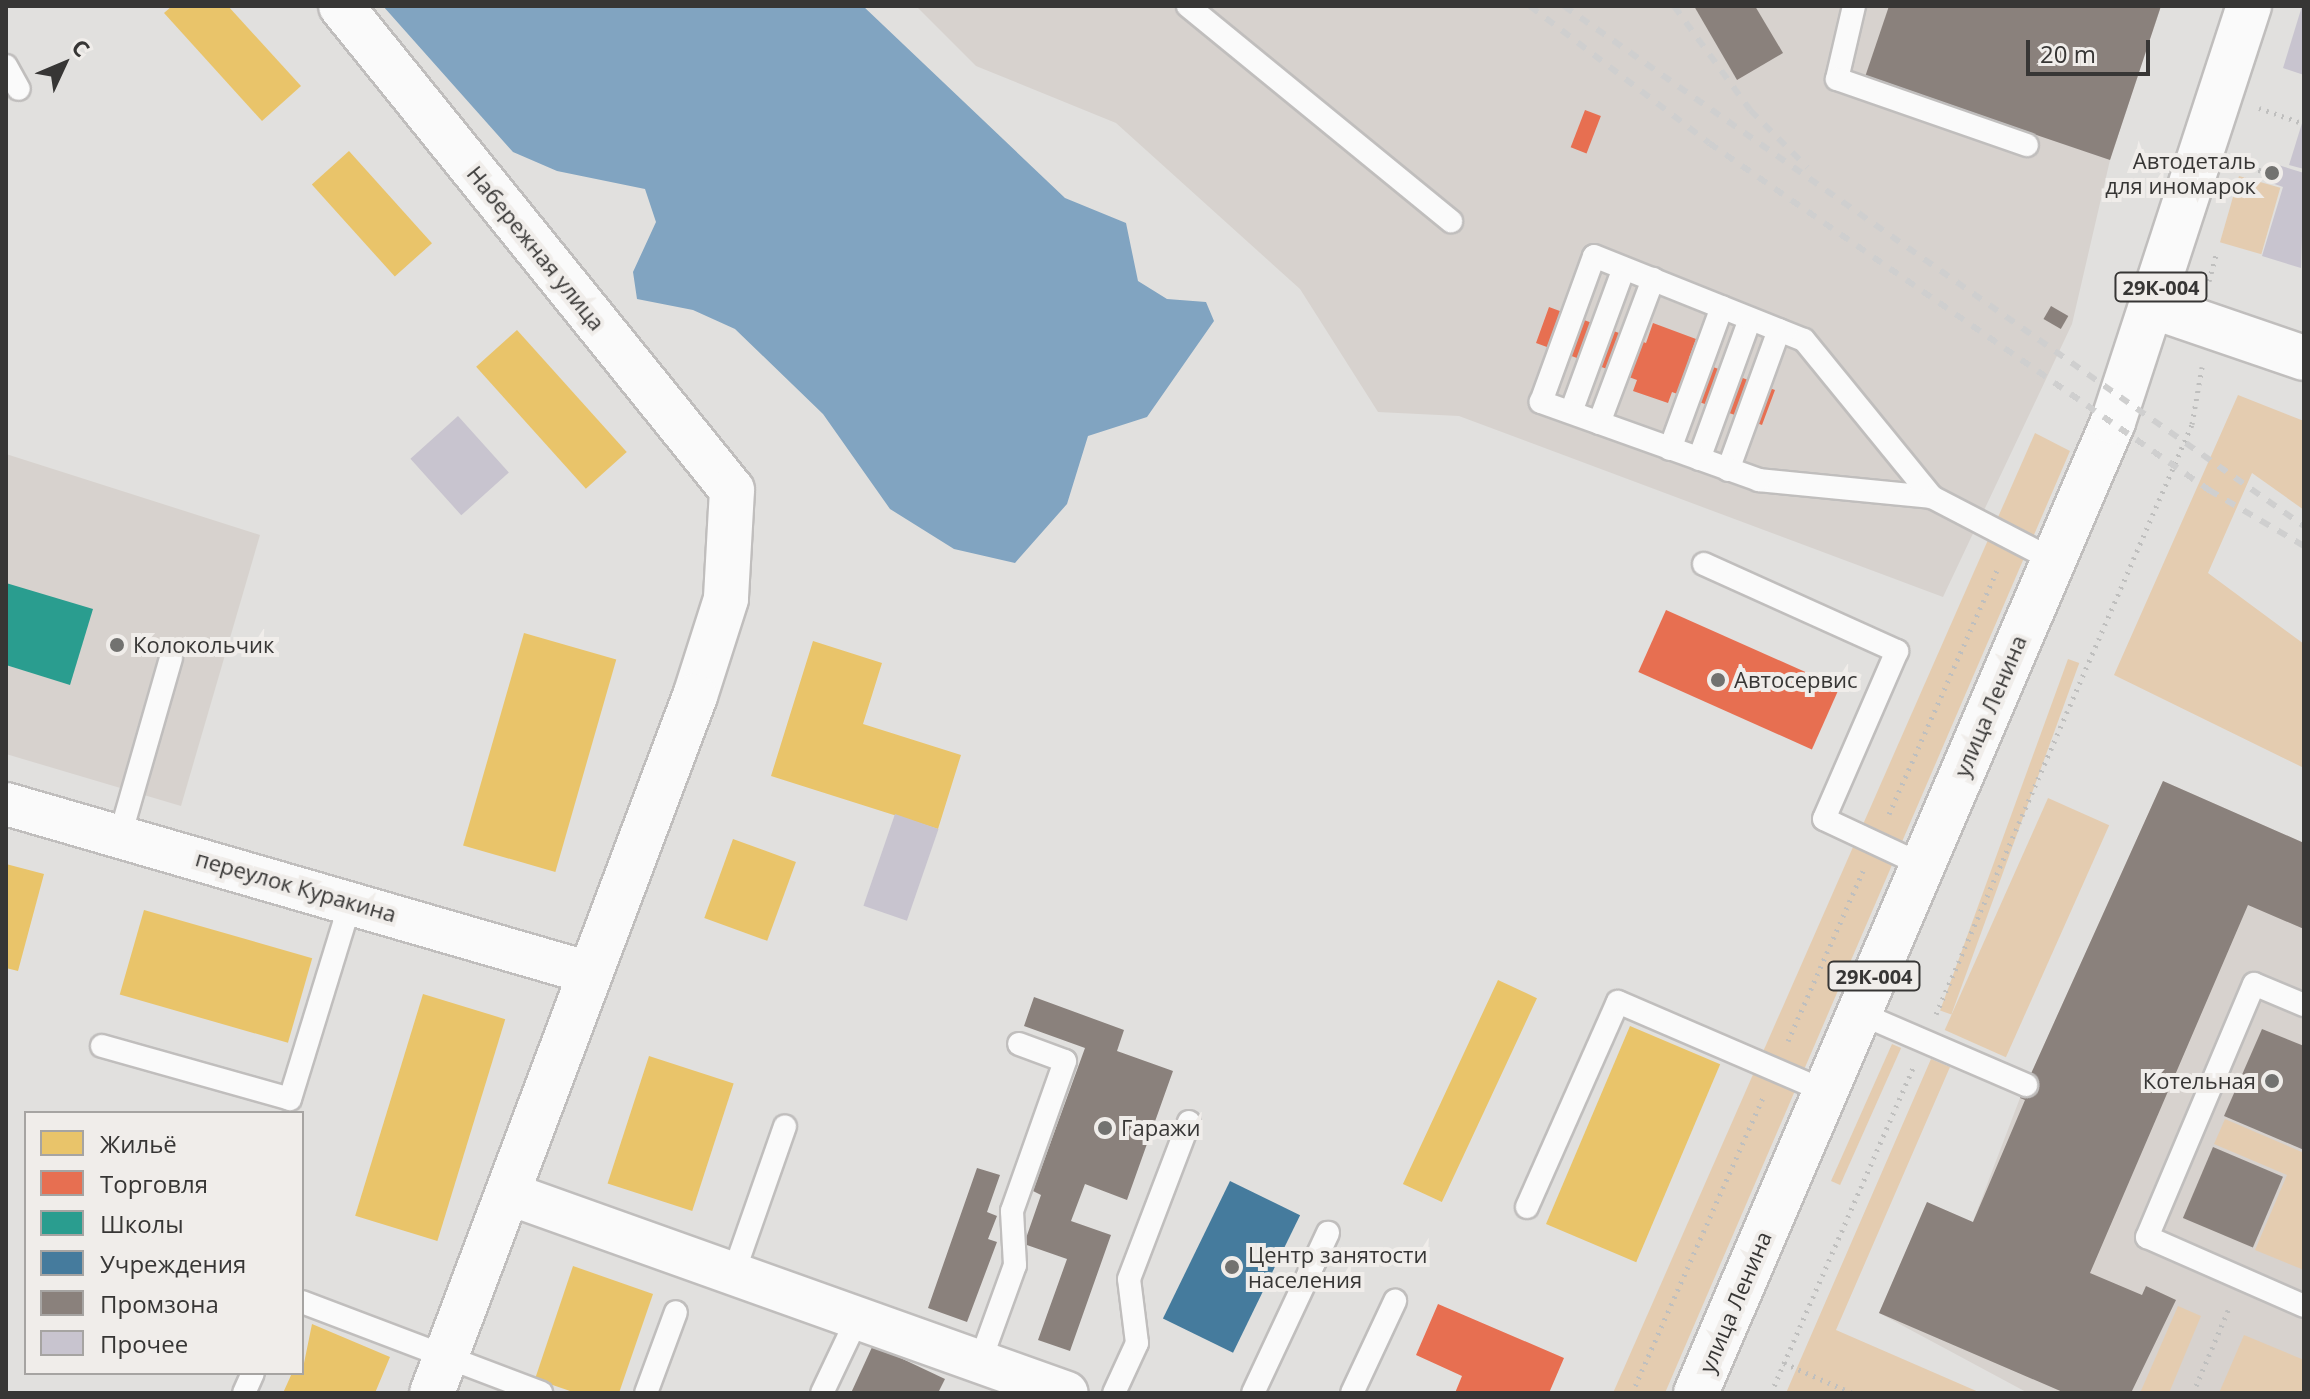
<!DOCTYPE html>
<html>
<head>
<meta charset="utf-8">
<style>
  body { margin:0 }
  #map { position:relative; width:2310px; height:1399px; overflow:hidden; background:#e1e0de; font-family:"Open Sans",sans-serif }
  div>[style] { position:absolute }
  .built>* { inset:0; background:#d7d2ce }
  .green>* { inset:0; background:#e4ccb0; transform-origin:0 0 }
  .water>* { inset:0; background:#81a4c1 }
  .homes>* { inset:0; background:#e9c46a; transform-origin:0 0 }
  .shops>* { inset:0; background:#e76f51; transform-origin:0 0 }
  .schools>* { inset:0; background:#2a9d8f }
  .public>* { inset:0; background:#457b9d; transform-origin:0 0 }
  .industry>* { inset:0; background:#8a817c; transform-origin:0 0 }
  .building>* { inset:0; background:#c8c4cf; transform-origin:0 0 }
  .path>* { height:5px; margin-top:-2.5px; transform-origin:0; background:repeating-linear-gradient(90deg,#bfbfbe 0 2px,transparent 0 8px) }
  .roads { filter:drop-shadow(2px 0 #c0bebd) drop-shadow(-2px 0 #c0bebd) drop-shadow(0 2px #c0bebd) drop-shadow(0 -2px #c0bebd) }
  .lane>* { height:22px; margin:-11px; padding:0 11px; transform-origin:11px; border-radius:11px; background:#fafafa }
  .street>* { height:42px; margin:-21px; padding:0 21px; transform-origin:21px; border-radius:21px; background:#fafafa }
  .secondary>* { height:44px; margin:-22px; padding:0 22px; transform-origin:22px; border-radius:22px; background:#fafafa }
  .primary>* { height:44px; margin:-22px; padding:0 22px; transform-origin:22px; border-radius:22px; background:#fafafa }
  .rail>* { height:6px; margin-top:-3px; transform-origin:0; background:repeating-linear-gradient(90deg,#cfcfcf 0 10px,transparent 0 20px) }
  .dots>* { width:22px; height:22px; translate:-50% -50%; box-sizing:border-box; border:4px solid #f0edea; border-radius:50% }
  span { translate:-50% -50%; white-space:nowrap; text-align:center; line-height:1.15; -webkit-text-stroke:8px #f0edea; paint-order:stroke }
  .shield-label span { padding:2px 6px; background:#f0edea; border:2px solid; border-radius:6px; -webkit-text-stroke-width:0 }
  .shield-label { font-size:20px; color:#373635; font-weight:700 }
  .poi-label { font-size:22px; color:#373635 }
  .right { translate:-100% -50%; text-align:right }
  .left { translate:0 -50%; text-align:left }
  .street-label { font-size:22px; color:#373635 }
  .frame { position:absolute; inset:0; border:8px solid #373635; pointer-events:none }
  .legend { position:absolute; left:24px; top:1111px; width:280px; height:264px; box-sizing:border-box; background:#f0edea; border:2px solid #a6a4a2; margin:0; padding:10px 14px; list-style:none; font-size:24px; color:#373635 }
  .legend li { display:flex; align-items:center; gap:16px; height:40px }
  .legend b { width:40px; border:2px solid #a6a4a2 }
  .north { position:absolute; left:24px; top:24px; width:80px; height:80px; -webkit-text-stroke:6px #f0edea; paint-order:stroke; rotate:46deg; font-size:22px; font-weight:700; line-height:32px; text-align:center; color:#373635 }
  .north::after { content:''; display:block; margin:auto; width:28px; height:36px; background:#373635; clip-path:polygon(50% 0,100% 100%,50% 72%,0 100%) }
  .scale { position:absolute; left:2026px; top:40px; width:124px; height:36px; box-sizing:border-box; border:4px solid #373635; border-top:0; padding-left:10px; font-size:24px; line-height:28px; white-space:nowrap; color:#373635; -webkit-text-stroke:6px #f0edea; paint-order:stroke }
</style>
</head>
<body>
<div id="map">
  <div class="built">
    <div style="clip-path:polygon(916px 6px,2161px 6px,2110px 160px,2072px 324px,1943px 597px,1459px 416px,1378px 412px,1300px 289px,1116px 123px,976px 66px)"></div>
    <div style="clip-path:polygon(6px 454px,260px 535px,181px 806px,6px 754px)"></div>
    <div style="clip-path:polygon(2163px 781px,2304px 843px,2304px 1393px,2028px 1393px,1879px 1313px,1927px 1202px,1967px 1237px,2020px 1098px)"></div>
  </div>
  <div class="green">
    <div style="left:2239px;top:176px;width:43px;height:69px;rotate:16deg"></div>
    <div style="clip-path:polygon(2238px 395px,2304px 421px,2304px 510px,2252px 473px,2208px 573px,2304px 644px,2304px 768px,2114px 675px)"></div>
    <div style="clip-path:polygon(2035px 433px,2070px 451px,1665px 1393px,1613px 1393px)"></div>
    <div style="left:2068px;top:659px;width:12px;height:374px;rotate:20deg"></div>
    <div style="left:2048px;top:798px;width:67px;height:254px;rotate:24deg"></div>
    <div style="left:1892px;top:1044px;width:10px;height:150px;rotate:24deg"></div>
    <div style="clip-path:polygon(1931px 1059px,1950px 1067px,1836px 1330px,1981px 1393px,1786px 1393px)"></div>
    <div style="clip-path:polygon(2225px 1119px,2304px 1153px,2304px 1270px,2255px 1250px,2287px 1175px,2214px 1144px)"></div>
    <div style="clip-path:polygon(2178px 1306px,2201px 1316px,2169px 1393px,2140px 1393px)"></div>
    <div style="clip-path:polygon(2244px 1335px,2304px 1360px,2304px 1393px,2219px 1393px)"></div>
  </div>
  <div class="water">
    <div style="clip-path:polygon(383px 6px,863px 6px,1065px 198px,1126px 223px,1138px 281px,1167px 299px,1206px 302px,1214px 321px,1147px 417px,1088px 436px,1067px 504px,1015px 563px,954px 549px,890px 509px,823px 414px,735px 329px,693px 310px,637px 299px,633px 272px,656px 222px,645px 189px,557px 171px,513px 152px)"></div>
  </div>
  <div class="homes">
    <div style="clip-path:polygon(172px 6px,228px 6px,301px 86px,262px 121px,164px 13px)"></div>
    <div style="left:349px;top:151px;width:124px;height:50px;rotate:48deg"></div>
    <div style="left:517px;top:330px;width:164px;height:55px;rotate:48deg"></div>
    <div style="left:524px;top:633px;width:96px;height:221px;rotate:16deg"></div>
    <div style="clip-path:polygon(813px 641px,882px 663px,863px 724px,961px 755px,938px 829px,771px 776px)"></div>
    <div style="left:733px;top:839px;width:67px;height:84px;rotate:20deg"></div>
    <div style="clip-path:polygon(6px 864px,44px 874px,18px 971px,6px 968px)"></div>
    <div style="left:144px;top:910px;width:175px;height:88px;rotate:16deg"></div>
    <div style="left:1498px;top:980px;width:43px;height:225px;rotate:25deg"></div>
    <div style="left:423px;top:994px;width:86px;height:232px;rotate:17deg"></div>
    <div style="left:1630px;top:1026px;width:98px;height:215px;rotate:23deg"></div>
    <div style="left:649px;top:1056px;width:89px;height:134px;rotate:18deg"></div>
    <div style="clip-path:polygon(573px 1266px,653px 1294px,619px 1393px,576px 1393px,535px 1379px)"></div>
    <div style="clip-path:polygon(312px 1324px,390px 1357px,375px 1393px,283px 1393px,292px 1373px,302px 1373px)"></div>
  </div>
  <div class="shops">
    <div style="left:1585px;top:110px;width:17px;height:40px;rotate:21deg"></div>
    <div style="clip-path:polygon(1549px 307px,1646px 343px,1653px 323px,1696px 339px,1689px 358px,1775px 390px,1762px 425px,1672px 392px,1668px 403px,1633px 391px,1637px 380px,1536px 343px)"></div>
    <div style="left:1666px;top:610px;width:190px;height:68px;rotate:24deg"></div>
    <div style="clip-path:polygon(1438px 1304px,1564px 1358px,1549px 1393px,1455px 1393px,1462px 1376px,1416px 1355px)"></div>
  </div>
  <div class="schools">
    <div style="clip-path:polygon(6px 583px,93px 609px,70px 685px,6px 665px)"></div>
  </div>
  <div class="public">
    <div style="left:1230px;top:1181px;width:78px;height:153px;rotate:26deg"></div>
  </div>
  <div class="industry">
    <div style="clip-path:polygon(1694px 6px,1755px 6px,1783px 53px,1737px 80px)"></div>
    <div style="clip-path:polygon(1889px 6px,2161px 6px,2110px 160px,1865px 77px)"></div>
    <div style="left:2051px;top:306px;width:20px;height:15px;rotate:30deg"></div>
    <div style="clip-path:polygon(2163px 781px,2304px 843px,2304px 929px,2248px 905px,2090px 1273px,2142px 1295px,2146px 1286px,2176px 1300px,2131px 1393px,2065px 1393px,1879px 1313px,1927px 1202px,1973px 1222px,2025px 1100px,2020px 1098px)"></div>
    <div style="clip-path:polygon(1034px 997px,1124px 1030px,1117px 1051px,1173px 1071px,1127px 1200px,1085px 1184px,1071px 1221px,1111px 1235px,1070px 1351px,1038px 1340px,1067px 1259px,1024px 1244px,1041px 1195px,1033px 1191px,1085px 1048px,1024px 1026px)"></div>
    <div style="clip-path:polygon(2262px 1029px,2304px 1046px,2304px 1150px,2224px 1116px)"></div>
    <div style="left:2213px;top:1147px;width:76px;height:77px;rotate:23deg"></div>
    <div style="clip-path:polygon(977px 1168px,1000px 1175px,987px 1212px,997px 1216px,988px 1239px,997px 1242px,967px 1322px,928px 1308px)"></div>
    <div style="clip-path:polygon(873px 1345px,945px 1379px,938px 1393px,851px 1393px)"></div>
  </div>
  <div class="building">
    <div style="clip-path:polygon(2302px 6px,2304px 6px,2304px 75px,2283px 68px)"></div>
    <div style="clip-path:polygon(2303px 120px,2304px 120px,2304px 169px,2289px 165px)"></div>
    <div style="clip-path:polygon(2275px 164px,2304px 173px,2301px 268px,2262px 256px,2283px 187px,2269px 182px)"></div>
    <div style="left:458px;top:416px;width:76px;height:64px;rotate:48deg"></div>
    <div style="left:895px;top:814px;width:46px;height:97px;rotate:19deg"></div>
  </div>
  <div class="path">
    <div style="left:2259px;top:108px;width:46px;rotate:19.2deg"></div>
    <div style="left:2243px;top:166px;width:30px;rotate:14deg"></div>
    <div style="left:2209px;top:281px;width:30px;rotate:-75deg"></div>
    <div style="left:1889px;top:814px;width:269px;rotate:-66.1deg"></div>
    <div style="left:1936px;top:1014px;width:643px;rotate:-66.54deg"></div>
    <div style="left:2192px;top:424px;width:58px;rotate:-80deg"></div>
    <div style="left:1788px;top:1041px;width:186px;rotate:-66.2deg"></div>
    <div style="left:1784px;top:1363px;width:74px;rotate:23.8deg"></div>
    <div style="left:1632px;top:1393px;width:323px;rotate:-66.1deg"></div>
    <div style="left:1771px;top:1393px;width:355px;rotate:-66.4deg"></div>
    <div style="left:2193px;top:1393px;width:95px;rotate:-67deg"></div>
  </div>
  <div class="roads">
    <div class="lane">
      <div style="left:1188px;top:6px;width:340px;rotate:39.3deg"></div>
      <div style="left:1854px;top:6px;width:75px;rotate:103.1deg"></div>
      <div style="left:1837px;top:79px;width:201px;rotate:19.2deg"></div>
      <div style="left:6px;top:66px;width:26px;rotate:61deg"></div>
      <div style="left:1571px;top:412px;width:153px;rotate:-69.8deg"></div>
      <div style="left:1599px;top:423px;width:154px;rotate:-69.4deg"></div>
      <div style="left:1670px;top:449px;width:151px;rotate:-69.9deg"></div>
      <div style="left:1699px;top:459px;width:149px;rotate:-70deg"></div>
      <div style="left:1728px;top:470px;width:149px;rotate:-70deg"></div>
      <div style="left:1932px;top:497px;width:174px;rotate:-174.4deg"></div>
      <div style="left:1759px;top:480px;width:232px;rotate:-160.3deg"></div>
      <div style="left:1541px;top:402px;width:155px;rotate:-70deg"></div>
      <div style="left:1594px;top:256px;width:226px;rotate:21.8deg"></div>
      <div style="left:1804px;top:340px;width:203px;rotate:50.8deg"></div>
      <div style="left:1932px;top:497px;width:136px;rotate:27.5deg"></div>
      <div style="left:1704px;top:564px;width:212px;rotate:24.3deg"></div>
      <div style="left:1897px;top:651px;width:183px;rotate:113.5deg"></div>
      <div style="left:1824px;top:819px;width:108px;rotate:25.1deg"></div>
      <div style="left:120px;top:836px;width:185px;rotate:-74deg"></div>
      <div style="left:2304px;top:1005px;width:54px;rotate:-157.2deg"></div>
      <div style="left:2254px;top:984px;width:275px;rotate:112.9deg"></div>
      <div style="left:2147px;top:1237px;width:171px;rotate:23.7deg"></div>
      <div style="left:1859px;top:1013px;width:182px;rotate:23.3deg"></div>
      <div style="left:102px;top:1046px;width:195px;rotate:15.7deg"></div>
      <div style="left:290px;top:1099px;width:207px;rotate:-72.9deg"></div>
      <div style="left:1527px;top:1207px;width:224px;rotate:-66.1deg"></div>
      <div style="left:1618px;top:1002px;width:225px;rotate:23.3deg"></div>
      <div style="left:735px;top:1269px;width:151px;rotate:-70.7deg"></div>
      <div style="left:302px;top:1302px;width:256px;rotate:20.8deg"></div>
      <div style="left:981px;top:1359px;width:100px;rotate:-70.1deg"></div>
      <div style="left:1015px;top:1265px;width:54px;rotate:-93.2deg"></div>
      <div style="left:1012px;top:1211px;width:159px;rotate:-70.5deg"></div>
      <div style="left:1065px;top:1061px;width:49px;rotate:-159.7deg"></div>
      <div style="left:244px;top:1393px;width:22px;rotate:-66deg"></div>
      <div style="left:646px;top:1393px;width:86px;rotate:-69.7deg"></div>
      <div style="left:822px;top:1393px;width:86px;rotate:-64.6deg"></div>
      <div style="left:1114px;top:1393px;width:55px;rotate:-65.3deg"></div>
      <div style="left:1137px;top:1343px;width:64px;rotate:-97.1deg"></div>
      <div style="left:1129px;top:1279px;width:168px;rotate:-69.1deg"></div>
      <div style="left:1253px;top:1393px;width:177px;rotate:-64.9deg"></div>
      <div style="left:1352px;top:1393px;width:102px;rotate:-64.9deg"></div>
    </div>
    <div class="street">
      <div style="left:6px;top:804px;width:604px;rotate:16.15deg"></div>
      <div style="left:510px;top:1194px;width:591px;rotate:19.66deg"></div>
    </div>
    <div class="secondary">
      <div style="left:341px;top:6px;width:622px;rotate:51.07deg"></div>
      <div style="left:732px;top:490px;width:109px;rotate:93.2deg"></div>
      <div style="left:726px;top:599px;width:102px;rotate:107.7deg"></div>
      <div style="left:695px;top:696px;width:745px;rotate:110.67deg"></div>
      <div style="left:2155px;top:307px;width:157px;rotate:18.9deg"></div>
    </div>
    <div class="primary">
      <div style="left:1696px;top:1393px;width:1057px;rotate:-66.76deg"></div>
      <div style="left:2113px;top:422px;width:438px;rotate:-71.9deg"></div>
    </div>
  </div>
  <div class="rail">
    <div style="left:1530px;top:6px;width:225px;rotate:37.4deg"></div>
    <div style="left:1709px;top:143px;width:609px;rotate:34.76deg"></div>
    <div style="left:2209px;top:490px;width:110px;rotate:30.5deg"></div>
    <div style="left:1564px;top:6px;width:904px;rotate:35.1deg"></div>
    <div style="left:1674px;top:6px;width:129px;rotate:53.8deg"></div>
    <div style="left:1750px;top:110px;width:81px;rotate:45deg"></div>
  </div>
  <div class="dots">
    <div style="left:2272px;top:173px;background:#727270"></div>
    <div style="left:117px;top:645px;background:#727270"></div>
    <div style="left:1718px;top:680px;background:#727270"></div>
    <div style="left:2272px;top:1081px;background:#727270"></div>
    <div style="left:1105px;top:1128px;background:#727270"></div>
    <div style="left:1232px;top:1267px;background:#727270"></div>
  </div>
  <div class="shield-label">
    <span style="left:2161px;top:287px">29К-004</span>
    <span style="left:1874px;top:976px">29К-004</span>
  </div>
  <div class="poi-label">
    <span class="right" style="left:2256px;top:173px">Автодеталь<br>для иномарок</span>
    <span class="left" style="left:133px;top:645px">Колокольчик</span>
    <span class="left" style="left:1734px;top:680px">Автосервис</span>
    <span class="right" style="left:2256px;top:1081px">Котельная</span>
    <span class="left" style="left:1121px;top:1128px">Гаражи</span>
    <span class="left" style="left:1248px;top:1267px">Центр занятости<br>населения</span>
  </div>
  <div class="street-label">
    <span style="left:536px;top:248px;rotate:51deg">Набережная улица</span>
    <span style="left:1990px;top:706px;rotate:-67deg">улица Ленина</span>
    <span style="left:296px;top:886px;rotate:16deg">переулок Куракина</span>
    <span style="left:1735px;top:1302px;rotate:-67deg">улица Ленина</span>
  </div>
  <div class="frame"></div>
  <ul class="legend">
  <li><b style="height:22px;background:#e9c46a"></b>Жильё</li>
  <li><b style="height:22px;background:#e76f51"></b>Торговля</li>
  <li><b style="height:22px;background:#2a9d8f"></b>Школы</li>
  <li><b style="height:22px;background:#457b9d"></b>Учреждения</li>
  <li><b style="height:22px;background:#8a817c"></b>Промзона</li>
  <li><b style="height:22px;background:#c8c4cf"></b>Прочее</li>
  </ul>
  <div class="north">С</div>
  <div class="scale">20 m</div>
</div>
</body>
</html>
